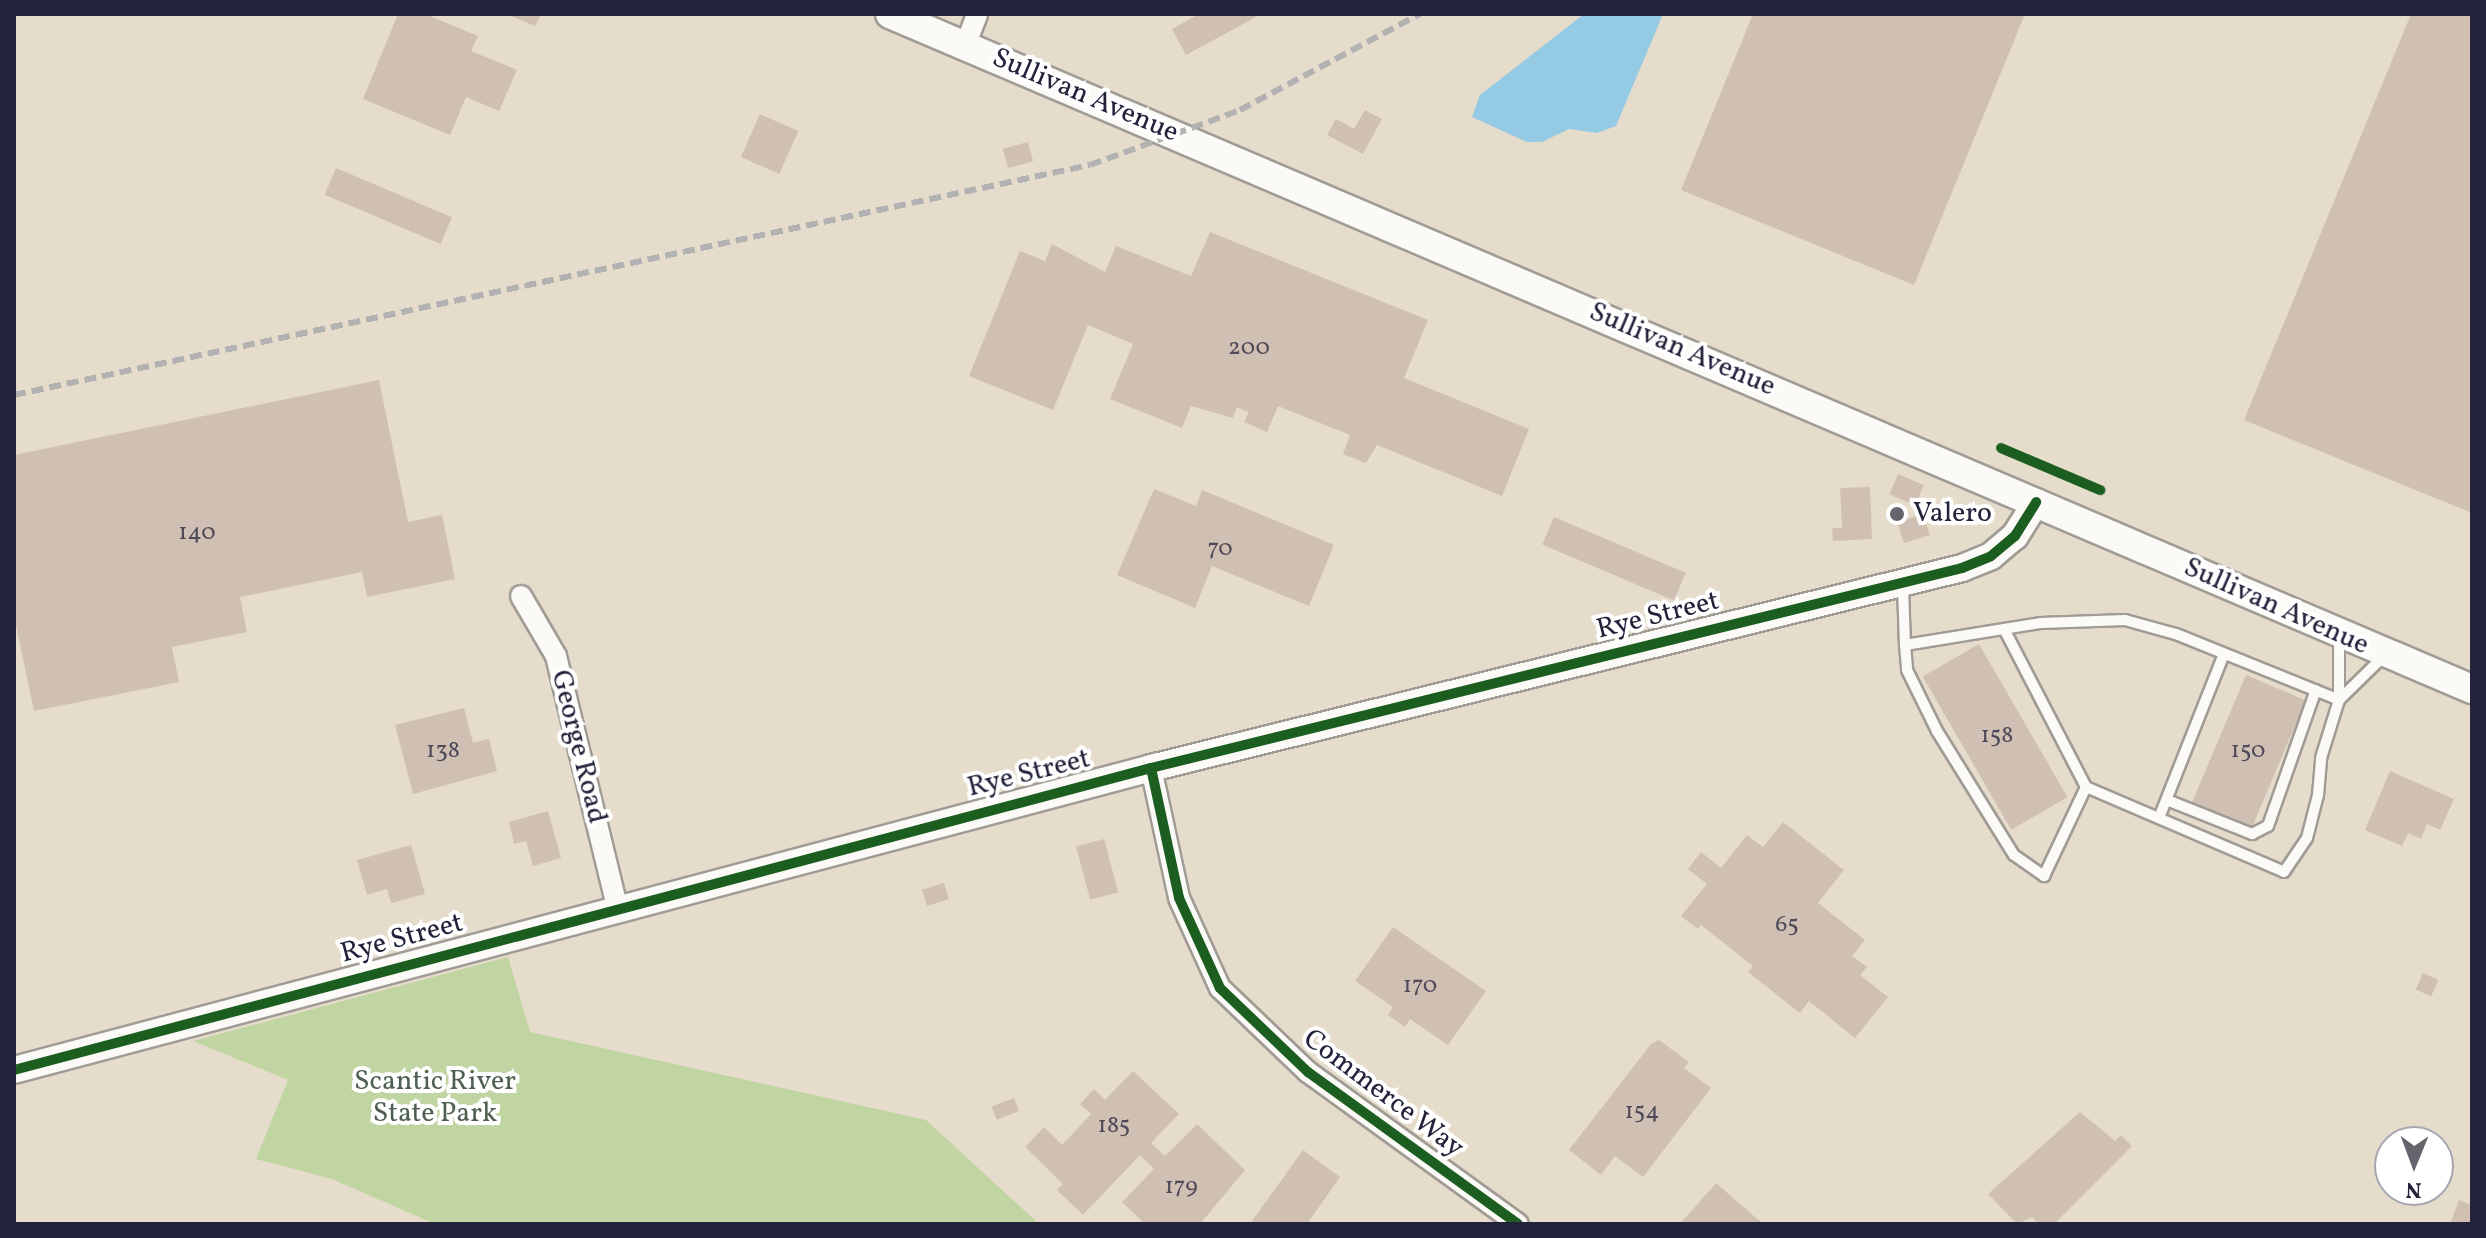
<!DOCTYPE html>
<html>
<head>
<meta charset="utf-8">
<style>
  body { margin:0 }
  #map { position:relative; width:2486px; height:1238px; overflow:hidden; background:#e5dccb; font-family:Vollkorn,serif }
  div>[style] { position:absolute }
  .green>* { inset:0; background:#c0d5a1 }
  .water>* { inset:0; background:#94cae3 }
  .building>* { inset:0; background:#d0c0b4; transform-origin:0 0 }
  .roads { filter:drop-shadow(2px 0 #a09b95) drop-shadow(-2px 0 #a09b95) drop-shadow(0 2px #a09b95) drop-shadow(0 -2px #a09b95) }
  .service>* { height:10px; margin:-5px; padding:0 5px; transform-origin:5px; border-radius:5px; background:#fbfaf7 }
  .minor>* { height:20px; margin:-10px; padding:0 10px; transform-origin:10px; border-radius:10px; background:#fbfaf7 }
  .tertiary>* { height:26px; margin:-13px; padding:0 13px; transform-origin:13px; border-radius:13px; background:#fbfaf7 }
  .secondary>* { height:28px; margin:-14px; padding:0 14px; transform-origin:14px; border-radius:14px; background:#fbfaf7 }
  .rail>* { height:6px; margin-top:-3px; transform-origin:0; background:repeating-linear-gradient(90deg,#b3b2b2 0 12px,transparent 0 18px) }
  .cycleway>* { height:10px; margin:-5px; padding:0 5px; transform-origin:5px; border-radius:5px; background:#1b5e20 }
  .dots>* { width:22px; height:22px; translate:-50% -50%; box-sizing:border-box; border:4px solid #fff; border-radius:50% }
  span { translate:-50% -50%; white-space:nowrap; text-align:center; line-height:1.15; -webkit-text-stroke:8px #fff; paint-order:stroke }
  .number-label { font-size:24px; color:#4e4a59 }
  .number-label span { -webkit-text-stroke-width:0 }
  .street-label { font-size:28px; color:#22223b }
  .poi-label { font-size:28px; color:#22223b }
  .left { translate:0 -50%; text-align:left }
  .park-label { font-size:28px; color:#4e5f52 }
  .frame { position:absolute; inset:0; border:16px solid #22223b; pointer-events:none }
  .north { position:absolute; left:2374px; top:1126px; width:80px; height:80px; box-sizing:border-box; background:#fff; border:2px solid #a7a7b1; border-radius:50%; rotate:181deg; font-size:22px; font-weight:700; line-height:32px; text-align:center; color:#22223b }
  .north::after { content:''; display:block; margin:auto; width:28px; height:36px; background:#66636d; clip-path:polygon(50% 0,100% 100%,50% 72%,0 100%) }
</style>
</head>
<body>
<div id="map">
  <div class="green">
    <div style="clip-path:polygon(508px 957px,530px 1032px,926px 1120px,1039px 1224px,435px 1224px,332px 1179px,256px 1159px,288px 1080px,193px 1041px)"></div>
  </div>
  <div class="water">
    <div style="clip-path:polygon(1584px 14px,1663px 14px,1616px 126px,1597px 133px,1569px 129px,1542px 142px,1527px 142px,1472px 117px,1480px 95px)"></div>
  </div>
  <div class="building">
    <div style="clip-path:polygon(398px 14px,425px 14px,478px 36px,471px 51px,517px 70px,499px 111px,466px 97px,450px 135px,363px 99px)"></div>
    <div style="clip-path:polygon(506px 14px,541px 14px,535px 26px)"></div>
    <div style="clip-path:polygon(1199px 14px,1254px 14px,1256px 17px,1186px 55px,1172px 29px)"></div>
    <div style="clip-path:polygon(1753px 14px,2025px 14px,1914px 285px,1681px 190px)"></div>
    <div style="clip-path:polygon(2411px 14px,2472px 14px,2472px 513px,2244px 420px)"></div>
    <div style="clip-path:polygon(1365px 110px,1382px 119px,1363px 154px,1327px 135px,1336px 119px,1354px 129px)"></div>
    <div style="left:760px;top:114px;width:42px;height:47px;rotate:24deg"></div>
    <div style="left:1028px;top:142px;width:20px;height:26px;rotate:75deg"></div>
    <div style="left:336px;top:168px;width:126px;height:29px;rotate:23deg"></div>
    <div style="clip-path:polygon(1210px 232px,1428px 320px,1404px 378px,1529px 429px,1502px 496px,1377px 445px,1366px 463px,1343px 454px,1350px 435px,1278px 406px,1267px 432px,1244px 422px,1249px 412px,1237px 407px,1233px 418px,1191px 406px,1182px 428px,1110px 399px,1133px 344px,1088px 325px,1053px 410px,969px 376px,1020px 251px,1045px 261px,1052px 244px,1105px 272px,1116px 246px,1191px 276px)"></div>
    <div style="clip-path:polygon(379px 380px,408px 522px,442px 515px,455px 579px,367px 597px,362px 572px,240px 597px,247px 632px,172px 647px,179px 682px,34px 711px,14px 616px,14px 455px)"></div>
    <div style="left:1898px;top:474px;width:28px;height:22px;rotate:23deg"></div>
    <div style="clip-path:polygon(1870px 487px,1872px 539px,1833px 541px,1832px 528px,1842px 528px,1840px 488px)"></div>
    <div style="clip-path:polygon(1154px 489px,1196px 506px,1202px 490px,1334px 545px,1309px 606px,1212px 566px,1195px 608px,1117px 575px)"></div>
    <div style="left:1923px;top:514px;width:22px;height:27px;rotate:72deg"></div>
    <div style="left:1554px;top:517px;width:143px;height:30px;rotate:23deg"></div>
    <div style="left:1979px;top:644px;width:177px;height:65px;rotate:60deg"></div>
    <div style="left:2246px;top:675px;width:65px;height:138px;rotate:23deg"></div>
    <div style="clip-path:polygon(464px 708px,473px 743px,489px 739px,497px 771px,413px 794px,395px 725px)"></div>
    <div style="clip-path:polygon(2390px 771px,2454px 799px,2440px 830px,2427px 824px,2421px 839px,2408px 833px,2402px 846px,2365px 830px)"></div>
    <div style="clip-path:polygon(548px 811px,561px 858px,533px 866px,526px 841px,514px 844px,509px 822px)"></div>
    <div style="clip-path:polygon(1783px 822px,1844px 870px,1818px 903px,1865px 940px,1852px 956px,1867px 967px,1860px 975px,1888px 997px,1855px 1038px,1809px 1001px,1800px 1013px,1748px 972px,1753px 966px,1701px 925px,1698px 929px,1681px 916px,1707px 884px,1688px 869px,1701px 852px,1721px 868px,1747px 835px,1763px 847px)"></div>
    <div style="left:1104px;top:839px;width:55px;height:29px;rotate:75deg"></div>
    <div style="clip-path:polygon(411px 845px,425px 894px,391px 903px,387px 889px,367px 895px,357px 860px)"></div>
    <div style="left:944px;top:883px;width:17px;height:23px;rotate:73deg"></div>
    <div style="clip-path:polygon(1393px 927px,1486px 991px,1448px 1045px,1410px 1019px,1405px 1027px,1388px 1015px,1393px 1007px,1355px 981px)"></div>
    <div style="left:2423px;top:973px;width:17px;height:18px;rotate:24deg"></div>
    <div style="clip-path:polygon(1659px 1040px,1689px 1062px,1684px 1068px,1711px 1088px,1643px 1177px,1615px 1156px,1601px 1175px,1569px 1150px,1651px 1044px)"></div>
    <div style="clip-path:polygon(1133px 1071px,1179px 1114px,1151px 1143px,1165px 1156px,1197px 1124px,1245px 1170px,1200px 1224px,1145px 1224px,1122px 1202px,1154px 1169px,1140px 1155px,1083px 1215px,1057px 1190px,1063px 1184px,1025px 1147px,1044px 1127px,1062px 1145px,1091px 1114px,1080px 1104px,1094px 1089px,1105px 1100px)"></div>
    <div style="left:1014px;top:1098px;width:14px;height:24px;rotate:69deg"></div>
    <div style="clip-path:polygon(2080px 1112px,2115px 1141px,2121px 1135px,2132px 1146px,2054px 1224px,2039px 1224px,2032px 1217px,2017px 1224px,1988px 1194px)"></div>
    <div style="clip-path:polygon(1303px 1150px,1340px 1177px,1307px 1224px,1256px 1224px,1252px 1221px)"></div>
    <div style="clip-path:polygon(1716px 1183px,1763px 1224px,1680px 1224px)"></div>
    <div style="clip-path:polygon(2459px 1200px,2472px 1205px,2472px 1224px,2450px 1224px)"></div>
  </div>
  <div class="roads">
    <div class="service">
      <div style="left:1903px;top:586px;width:59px;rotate:88.1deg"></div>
      <div style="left:1905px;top:645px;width:138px;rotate:-9.2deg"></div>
      <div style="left:2041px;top:623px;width:84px;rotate:-2deg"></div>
      <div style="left:2125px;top:620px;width:53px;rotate:15.4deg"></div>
      <div style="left:2176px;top:634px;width:176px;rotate:22deg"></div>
      <div style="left:1905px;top:645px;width:25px;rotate:85deg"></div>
      <div style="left:1907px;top:670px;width:68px;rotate:63.8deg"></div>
      <div style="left:1937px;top:731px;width:146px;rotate:58.2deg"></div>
      <div style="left:2014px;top:855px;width:37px;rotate:35deg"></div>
      <div style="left:2044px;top:876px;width:98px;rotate:-64.7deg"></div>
      <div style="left:2086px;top:787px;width:178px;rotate:-117.4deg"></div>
      <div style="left:2339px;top:700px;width:64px;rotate:-44.4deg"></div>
      <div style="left:2086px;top:787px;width:215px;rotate:23.2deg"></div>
      <div style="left:2284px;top:872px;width:41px;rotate:-55.9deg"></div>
      <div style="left:2307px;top:838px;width:44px;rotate:-75.7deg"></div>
      <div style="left:2318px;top:795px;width:37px;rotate:-85deg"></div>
      <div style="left:2321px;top:758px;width:61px;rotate:-72.8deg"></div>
      <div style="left:2339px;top:700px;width:63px;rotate:-90deg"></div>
      <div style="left:2167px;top:800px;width:92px;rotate:21.8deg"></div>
      <div style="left:2252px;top:834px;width:18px;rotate:-27deg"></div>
      <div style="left:2268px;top:826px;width:144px;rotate:-70.6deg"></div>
      <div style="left:2159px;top:818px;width:176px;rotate:-68.4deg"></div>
    </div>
    <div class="minor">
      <div style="left:965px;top:46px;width:34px;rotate:-69deg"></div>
      <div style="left:521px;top:596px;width:69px;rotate:59.7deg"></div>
      <div style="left:556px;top:656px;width:257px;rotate:76.3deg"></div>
      <div style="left:1151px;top:768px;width:133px;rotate:77.8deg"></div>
      <div style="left:1179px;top:898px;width:99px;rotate:65.5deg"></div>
      <div style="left:1220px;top:988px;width:122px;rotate:43.7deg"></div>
      <div style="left:1308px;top:1072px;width:259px;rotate:35.9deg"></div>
    </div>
    <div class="tertiary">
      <div style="left:14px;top:1070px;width:1176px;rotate:-14.87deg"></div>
      <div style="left:1151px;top:768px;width:835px;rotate:-13.85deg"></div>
      <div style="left:1962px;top:568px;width:31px;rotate:-22deg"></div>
      <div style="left:1991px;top:556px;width:31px;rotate:-40deg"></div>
      <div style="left:2015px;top:536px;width:40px;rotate:-58deg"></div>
    </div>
    <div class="secondary">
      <div style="left:890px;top:14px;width:1720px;rotate:23.11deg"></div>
    </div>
  </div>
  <div class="rail">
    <div style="left:14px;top:395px;width:1100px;rotate:-12.07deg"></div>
    <div style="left:1090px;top:165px;width:160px;rotate:-20.1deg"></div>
    <div style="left:1240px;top:110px;width:204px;rotate:-28.1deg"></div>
  </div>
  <div class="cycleway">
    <div style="left:2001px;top:448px;width:108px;rotate:23deg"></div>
    <div style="left:1151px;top:768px;width:133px;rotate:77.8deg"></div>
    <div style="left:1179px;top:898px;width:99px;rotate:65.5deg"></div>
    <div style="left:1220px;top:988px;width:122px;rotate:43.7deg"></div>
    <div style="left:1308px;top:1072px;width:259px;rotate:35.9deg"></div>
    <div style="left:14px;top:1070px;width:1176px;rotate:-14.87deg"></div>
    <div style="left:1151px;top:768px;width:835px;rotate:-13.85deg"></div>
    <div style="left:1962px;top:568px;width:31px;rotate:-22deg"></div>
    <div style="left:1991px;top:556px;width:31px;rotate:-40deg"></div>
    <div style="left:2015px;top:536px;width:40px;rotate:-58deg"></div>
  </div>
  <div class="dots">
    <div style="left:1897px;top:514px;background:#66636d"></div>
  </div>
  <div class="number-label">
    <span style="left:1249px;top:349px">200</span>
    <span style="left:197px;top:534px">140</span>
    <span style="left:1220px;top:550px">70</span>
    <span style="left:1997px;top:737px">158</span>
    <span style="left:443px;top:752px">138</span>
    <span style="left:2248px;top:752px">150</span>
    <span style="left:1787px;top:926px">65</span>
    <span style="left:1420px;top:987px">170</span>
    <span style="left:1642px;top:1113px">154</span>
    <span style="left:1114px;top:1127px">185</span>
    <span style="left:1181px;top:1188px">179</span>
  </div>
  <div class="street-label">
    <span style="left:1085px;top:96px;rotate:23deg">Sullivan Avenue</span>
    <span style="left:1682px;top:350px;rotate:23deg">Sullivan Avenue</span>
    <span style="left:2276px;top:607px;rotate:24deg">Sullivan Avenue</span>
    <span style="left:1658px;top:616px;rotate:-14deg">Rye Street</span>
    <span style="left:578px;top:747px;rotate:76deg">George Road</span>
    <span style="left:1029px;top:774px;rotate:-14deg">Rye Street</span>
    <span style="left:402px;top:939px;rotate:-15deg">Rye Street</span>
    <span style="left:1383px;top:1094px;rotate:37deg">Commerce Way</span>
  </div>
  <div class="poi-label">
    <span class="left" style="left:1913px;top:514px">Valero</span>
  </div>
  <div class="park-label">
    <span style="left:435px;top:1098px">Scantic River<br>State Park</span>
  </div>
  <div class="frame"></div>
  <div class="north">N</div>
</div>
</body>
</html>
